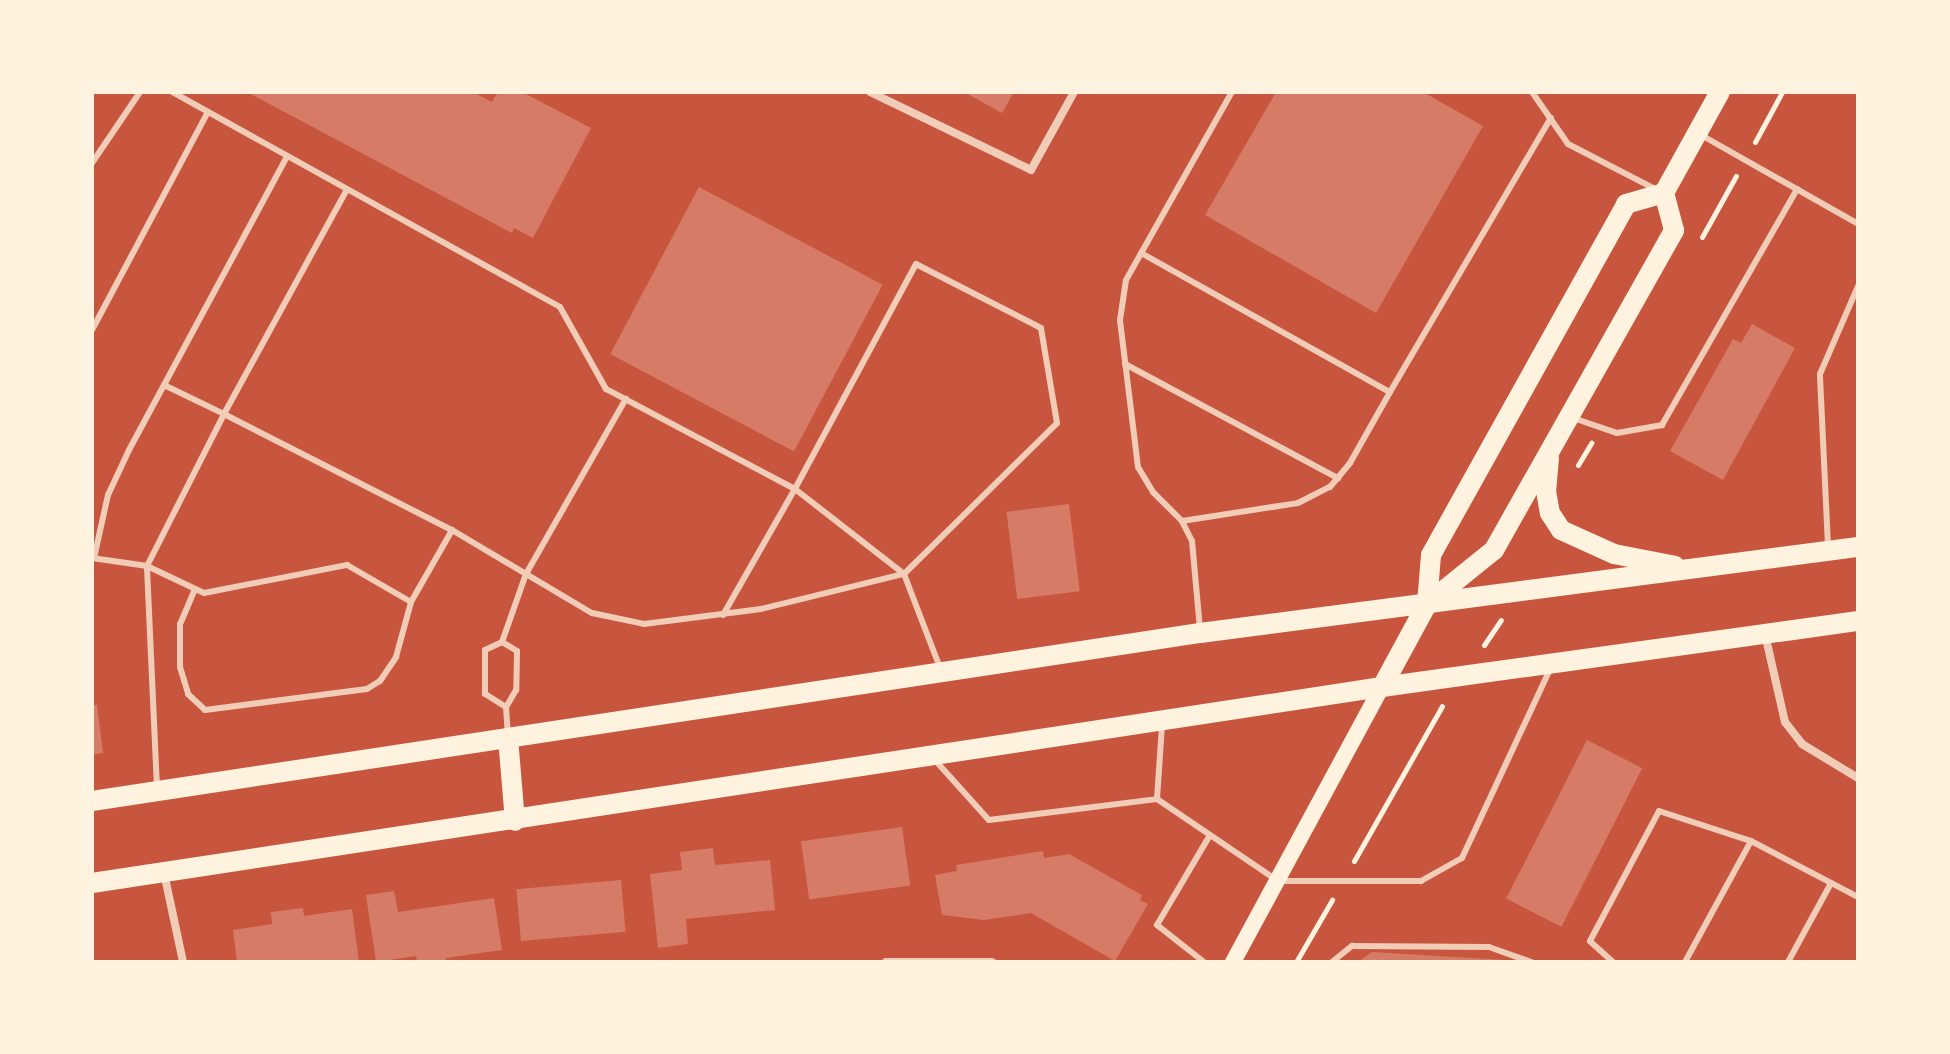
<!DOCTYPE html>
<html>
<head>
<meta charset="utf-8">
<style>
  body { margin:0 }
  #map { position:relative; width:1950px; height:1054px; overflow:hidden; background:#c8553d; font-family:Rubik,sans-serif }
  div>[style] { position:absolute }
  .building>* { inset:0; background:#d67c66; transform-origin:0 0 }
  .path>* { height:5px; margin:-2.5px; padding:0 2.5px; transform-origin:2.5px; border-radius:2.5px; background:#fff3e0 }
  .service>* { height:6px; margin:-3px; padding:0 3px; transform-origin:3px; border-radius:3px; background:#f1ccb7 }
  .minor>* { height:8px; margin:-4px; padding:0 4px; transform-origin:4px; border-radius:4px; background:#f1ccb7 }
  .secondary>* { height:16px; margin:-8px; padding:0 8px; transform-origin:8px; border-radius:8px; background:#fff3e0 }
  .primary>* { height:20px; margin:-10px; padding:0 10px; transform-origin:10px; border-radius:10px; background:#fff3e0 }
  span { translate:-50% -50%; white-space:nowrap; text-align:center; line-height:1.15; -webkit-text-stroke:8px #fff3e0; paint-order:stroke }
  .frame { position:absolute; inset:0; border:94px solid #fff3e0; pointer-events:none }
</style>
</head>
<body>
<div id="map">
  <div class="building">
    <div style="clip-path:polygon(247px 92px,473px 92px,492px 102px,498px 92px,522px 92px,591px 128px,533px 238px,514px 228px,512px 233px)"></div>
    <div style="clip-path:polygon(964px 92px,1014px 92px,1002px 113px)"></div>
    <div style="clip-path:polygon(1276px 92px,1423px 92px,1483px 126px,1376px 313px,1205px 215px)"></div>
    <div style="left:699px;top:187px;width:208px;height:189px;rotate:28deg"></div>
    <div style="clip-path:polygon(1752px 324px,1795px 348px,1723px 480px,1670px 451px,1733px 339px,1741px 343px)"></div>
    <div style="left:1069px;top:504px;width:88px;height:63px;rotate:83deg"></div>
    <div style="clip-path:polygon(92px 705px,97px 705px,103px 753px,92px 755px)"></div>
    <div style="left:1587px;top:740px;width:62px;height:178px;rotate:27deg"></div>
    <div style="left:902px;top:827px;width:59px;height:102px;rotate:82deg"></div>
    <div style="clip-path:polygon(713px 848px,715px 865px,770px 860px,775px 910px,686px 919px,688px 944px,658px 948px,650px 874px,682px 870px,680px 852px)"></div>
    <div style="clip-path:polygon(1043px 851px,1044px 858px,1069px 854px,1142px 895px,1140px 900px,1148px 904px,1115px 961px,1031px 913px,984px 920px,942px 915px,935px 875px,957px 871px,956px 865px)"></div>
    <div style="left:621px;top:880px;width:52px;height:105px;rotate:85deg"></div>
    <div style="clip-path:polygon(394px 891px,398px 912px,494px 898px,502px 950px,446px 958px,446px 962px,417px 962px,416px 956px,376px 962px,366px 895px)"></div>
    <div style="clip-path:polygon(303px 908px,304px 916px,352px 909px,359px 962px,237px 962px,233px 930px,272px 924px,271px 912px)"></div>
    <div style="clip-path:polygon(1372px 952px,1506px 960px,1505px 962px,1358px 962px)"></div>
  </div>
  <div class="path">
    <div style="left:1755px;top:142px;width:57px;rotate:-61.6deg"></div>
    <div style="left:1702px;top:237px;width:70px;rotate:-60.9deg"></div>
    <div style="left:1578px;top:465px;width:26px;rotate:-59deg"></div>
    <div style="left:1484px;top:645px;width:30px;rotate:-56deg"></div>
    <div style="left:1354px;top:861px;width:178px;rotate:-60.4deg"></div>
    <div style="left:1296px;top:962px;width:72px;rotate:-59.9deg"></div>
  </div>
  <div class="service">
    <div style="left:1532px;top:92px;width:63px;rotate:55.3deg"></div>
    <div style="left:1568px;top:144px;width:100px;rotate:27.3deg"></div>
    <div style="left:1701px;top:135px;width:180px;rotate:29.5deg"></div>
    <div style="left:92px;top:163px;width:86px;rotate:-55.9deg"></div>
    <div style="left:1141px;top:253px;width:285px;rotate:29.2deg"></div>
    <div style="left:1390px;top:392px;width:318px;rotate:-59.6deg"></div>
    <div style="left:92px;top:330px;width:247px;rotate:-62deg"></div>
    <div style="left:1125px;top:364px;width:242px;rotate:28.2deg"></div>
    <div style="left:164px;top:385px;width:67px;rotate:25.8deg"></div>
    <div style="left:224px;top:414px;width:256px;rotate:-61.3deg"></div>
    <div style="left:1573px;top:418px;width:46px;rotate:18.8deg"></div>
    <div style="left:1617px;top:433px;width:46px;rotate:-10.1deg"></div>
    <div style="left:1662px;top:425px;width:272px;rotate:-60.2deg"></div>
    <div style="left:1182px;top:521px;width:117px;rotate:-8.8deg"></div>
    <div style="left:1298px;top:503px;width:36px;rotate:-27deg"></div>
    <div style="left:1330px;top:487px;width:31px;rotate:-50deg"></div>
    <div style="left:1350px;top:463px;width:81px;rotate:-60.6deg"></div>
    <div style="left:1828px;top:546px;width:172px;rotate:-92.7deg"></div>
    <div style="left:1820px;top:374px;width:96px;rotate:-66.6deg"></div>
    <div style="left:92px;top:558px;width:56px;rotate:8.3deg"></div>
    <div style="left:147px;top:566px;width:63px;rotate:25.3deg"></div>
    <div style="left:204px;top:593px;width:146px;rotate:-11.1deg"></div>
    <div style="left:347px;top:565px;width:74px;rotate:30deg"></div>
    <div style="left:411px;top:602px;width:83px;rotate:-60.3deg"></div>
    <div style="left:94px;top:558px;width:65px;rotate:-77.5deg"></div>
    <div style="left:108px;top:495px;width:50px;rotate:-65deg"></div>
    <div style="left:129px;top:450px;width:334px;rotate:-61.7deg"></div>
    <div style="left:195px;top:589px;width:38px;rotate:113deg"></div>
    <div style="left:180px;top:624px;width:43px;rotate:90deg"></div>
    <div style="left:180px;top:667px;width:28px;rotate:73deg"></div>
    <div style="left:188px;top:694px;width:23px;rotate:43deg"></div>
    <div style="left:205px;top:710px;width:163px;rotate:-7.4deg"></div>
    <div style="left:367px;top:689px;width:15px;rotate:-32deg"></div>
    <div style="left:380px;top:681px;width:29px;rotate:-56deg"></div>
    <div style="left:396px;top:657px;width:57px;rotate:-74.7deg"></div>
    <div style="left:723px;top:615px;width:145px;rotate:-60.3deg"></div>
    <div style="left:795px;top:489px;width:138px;rotate:37.9deg"></div>
    <div style="left:904px;top:574px;width:101px;rotate:69deg"></div>
    <div style="left:1200px;top:629px;width:88px;rotate:-95.2deg"></div>
    <div style="left:1192px;top:541px;width:22px;rotate:-117deg"></div>
    <div style="left:1182px;top:521px;width:41px;rotate:-135deg"></div>
    <div style="left:1153px;top:492px;width:29px;rotate:-121deg"></div>
    <div style="left:1138px;top:467px;width:148px;rotate:-97deg"></div>
    <div style="left:1120px;top:320px;width:40px;rotate:-81.5deg"></div>
    <div style="left:1126px;top:280px;width:216px;rotate:-60.6deg"></div>
    <div style="left:502px;top:642px;width:17px;rotate:31deg"></div>
    <div style="left:517px;top:651px;width:39px;rotate:91deg"></div>
    <div style="left:516px;top:690px;width:20px;rotate:120deg"></div>
    <div style="left:506px;top:707px;width:28px;rotate:86deg"></div>
    <div style="left:506px;top:707px;width:25px;rotate:-148deg"></div>
    <div style="left:485px;top:694px;width:44px;rotate:-90deg"></div>
    <div style="left:485px;top:650px;width:19px;rotate:-25deg"></div>
    <div style="left:502px;top:642px;width:72px;rotate:-70.6deg"></div>
    <div style="left:526px;top:574px;width:202px;rotate:-60.3deg"></div>
    <div style="left:934px;top:759px;width:82px;rotate:48deg"></div>
    <div style="left:989px;top:820px;width:169px;rotate:-7.1deg"></div>
    <div style="left:1157px;top:799px;width:73px;rotate:-86.1deg"></div>
    <div style="left:157px;top:788px;width:222px;rotate:-92.6deg"></div>
    <div style="left:147px;top:566px;width:170px;rotate:-63.1deg"></div>
    <div style="left:224px;top:414px;width:256px;rotate:27deg"></div>
    <div style="left:452px;top:530px;width:163px;rotate:30.7deg"></div>
    <div style="left:592px;top:613px;width:53px;rotate:11.9deg"></div>
    <div style="left:644px;top:624px;width:118px;rotate:-7.3deg"></div>
    <div style="left:761px;top:609px;width:147px;rotate:-13.8deg"></div>
    <div style="left:904px;top:574px;width:215px;rotate:-44.6deg"></div>
    <div style="left:1057px;top:423px;width:96px;rotate:-99.6deg"></div>
    <div style="left:1041px;top:328px;width:140px;rotate:-152.9deg"></div>
    <div style="left:916px;top:264px;width:255px;rotate:118.3deg"></div>
    <div style="left:795px;top:489px;width:214px;rotate:-152.1deg"></div>
    <div style="left:606px;top:389px;width:94px;rotate:-119.3deg"></div>
    <div style="left:560px;top:307px;width:444px;rotate:-151deg"></div>
    <div style="left:1157px;top:799px;width:146px;rotate:34.1deg"></div>
    <div style="left:1278px;top:881px;width:143px"></div>
    <div style="left:1421px;top:881px;width:47px;rotate:-29.3deg"></div>
    <div style="left:1462px;top:858px;width:211px;rotate:-65deg"></div>
    <div style="left:1204px;top:962px;width:60px;rotate:-141.8deg"></div>
    <div style="left:1157px;top:925px;width:104px;rotate:-59.5deg"></div>
    <div style="left:1332px;top:962px;width:26px;rotate:-39deg"></div>
    <div style="left:1352px;top:946px;width:137px;rotate:0.4deg"></div>
    <div style="left:1489px;top:947px;width:45px;rotate:19.7deg"></div>
    <div style="left:1613px;top:962px;width:31px;rotate:-138deg"></div>
    <div style="left:1590px;top:941px;width:147px;rotate:-62deg"></div>
    <div style="left:1659px;top:811px;width:97px;rotate:18.1deg"></div>
    <div style="left:1685px;top:962px;width:138px;rotate:-61.4deg"></div>
    <div style="left:1751px;top:841px;width:121px;rotate:27.6deg"></div>
    <div style="left:1788px;top:962px;width:90px;rotate:-61.4deg"></div>
  </div>
  <div class="minor">
    <div style="left:870px;top:92px;width:179px;rotate:25.8deg"></div>
    <div style="left:1031px;top:170px;width:89px;rotate:-61.1deg"></div>
    <div style="left:1765px;top:634px;width:90px;rotate:77.2deg"></div>
    <div style="left:1785px;top:722px;width:28px;rotate:52deg"></div>
    <div style="left:1802px;top:744px;width:66px;rotate:31.3deg"></div>
    <div style="left:164px;top:873px;width:91px;rotate:77.9deg"></div>
    <div style="left:886px;top:962px;width:106px"></div>
  </div>
  <div class="secondary">
    <div style="left:1233px;top:962px;width:313px;rotate:-61.6deg"></div>
  </div>
  <div class="primary">
    <div style="left:1549px;top:458px;width:33px;rotate:95deg"></div>
    <div style="left:1546px;top:491px;width:22px;rotate:80deg"></div>
    <div style="left:1550px;top:513px;width:20px;rotate:57deg"></div>
    <div style="left:1561px;top:530px;width:58px;rotate:24.4deg"></div>
    <div style="left:1614px;top:554px;width:62px;rotate:11.1deg"></div>
    <div style="left:1427px;top:604px;width:49px;rotate:-85.3deg"></div>
    <div style="left:1431px;top:555px;width:402px;rotate:-60.9deg"></div>
    <div style="left:1626px;top:204px;width:40px;rotate:-16deg"></div>
    <div style="left:1664px;top:193px;width:115px;rotate:-61deg"></div>
    <div style="left:1382px;top:687px;width:94px;rotate:-61.5deg"></div>
    <div style="left:1427px;top:604px;width:86px;rotate:-38.9deg"></div>
    <div style="left:1494px;top:550px;width:367px;rotate:-60.6deg"></div>
    <div style="left:1674px;top:230px;width:38px;rotate:-105deg"></div>
    <div style="left:508px;top:738px;width:83px;rotate:85.2deg"></div>
    <div style="left:92px;top:801px;width:1121px;rotate:-8.62deg"></div>
    <div style="left:1200px;top:633px;width:664px;rotate:-7.45deg"></div>
    <div style="left:92px;top:883px;width:1305px;rotate:-8.64deg"></div>
    <div style="left:1382px;top:687px;width:481px;rotate:-7.9deg"></div>
  </div>
  <div class="frame"></div>
</div>
</body>
</html>
